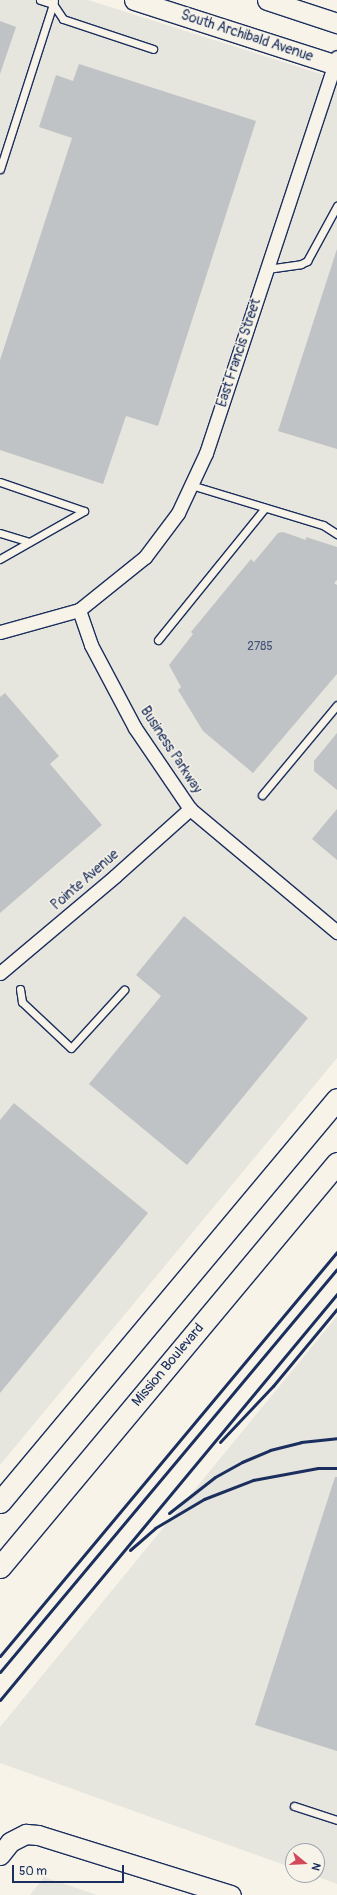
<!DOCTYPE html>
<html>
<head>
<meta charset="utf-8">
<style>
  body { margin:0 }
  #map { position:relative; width:337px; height:1895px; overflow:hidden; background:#f7f3e8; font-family:Pangolin,sans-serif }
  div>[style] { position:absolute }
  .built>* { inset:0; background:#e6e5de }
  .building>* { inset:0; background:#c0c3c5 }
  .roads { filter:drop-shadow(1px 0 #1b2f5e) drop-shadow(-1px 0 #1b2f5e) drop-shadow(0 1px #1b2f5e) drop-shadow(0 -1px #1b2f5e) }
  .lane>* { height:7px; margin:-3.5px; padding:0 3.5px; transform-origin:3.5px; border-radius:3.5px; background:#f7f3e8 }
  .street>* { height:13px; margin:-6.5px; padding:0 6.5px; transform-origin:6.5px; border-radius:6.5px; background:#f7f3e8 }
  .secondary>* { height:19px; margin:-9.5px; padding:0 9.5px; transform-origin:9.5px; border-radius:9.5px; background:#f7f3e8 }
  .primary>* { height:21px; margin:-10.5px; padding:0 10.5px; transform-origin:10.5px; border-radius:10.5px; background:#f7f3e8 }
  .rail>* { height:3px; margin:-1.5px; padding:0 1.5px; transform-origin:1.5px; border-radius:1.5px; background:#1b2f5e }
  span { translate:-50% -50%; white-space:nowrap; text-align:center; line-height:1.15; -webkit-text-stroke:3px #f7f3e8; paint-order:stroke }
  .number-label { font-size:12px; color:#445478 }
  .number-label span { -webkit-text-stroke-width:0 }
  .street-label { font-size:14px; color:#1b2f5e }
  .north { position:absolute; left:285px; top:1843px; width:40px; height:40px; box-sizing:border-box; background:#f7f3e8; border:1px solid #9fa5b1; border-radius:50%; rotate:108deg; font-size:11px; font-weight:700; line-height:16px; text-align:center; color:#1b2f5e }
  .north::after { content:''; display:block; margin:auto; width:14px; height:18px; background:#d1495b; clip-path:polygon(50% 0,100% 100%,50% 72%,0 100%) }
  .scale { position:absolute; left:12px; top:1865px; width:112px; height:18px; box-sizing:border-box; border:2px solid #1b2f5e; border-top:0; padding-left:5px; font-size:12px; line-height:14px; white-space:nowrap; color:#1b2f5e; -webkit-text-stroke:3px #f7f3e8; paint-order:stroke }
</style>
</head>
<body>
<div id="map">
  <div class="built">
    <div style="clip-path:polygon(0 0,88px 0,337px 79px,337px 1058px,0 1465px)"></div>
    <div style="clip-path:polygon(337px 1316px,337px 1884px,313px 1875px,317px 1875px,317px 1851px,293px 1851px,293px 1868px,0 1763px,0 1727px)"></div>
    <div style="clip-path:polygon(44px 1877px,97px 1895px,30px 1895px)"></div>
  </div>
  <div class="building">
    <div style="clip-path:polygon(0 21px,16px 27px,0 74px)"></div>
    <div style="clip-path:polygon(79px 64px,256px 121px,158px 426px,126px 416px,103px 484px,0 450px,0 360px,72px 138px,39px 127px,56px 75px,73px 81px)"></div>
    <div style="clip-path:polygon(337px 249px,337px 449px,278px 431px)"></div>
    <div style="clip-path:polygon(283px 532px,306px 540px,306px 537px,337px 547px,337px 580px,334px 583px,337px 585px,337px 674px,253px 773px,203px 731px,178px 690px,181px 687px,169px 665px,193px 634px,191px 632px,251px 559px,254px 562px,278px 533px)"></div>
    <div style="clip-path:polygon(5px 693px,59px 756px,50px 764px,102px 825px,0 913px,0 697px)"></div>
    <div style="clip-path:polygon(337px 733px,337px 790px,314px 771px,314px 761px)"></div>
    <div style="clip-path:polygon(337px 809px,337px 860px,312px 839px)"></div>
    <div style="clip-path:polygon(184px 916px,308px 1018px,187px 1165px,89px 1084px,161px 996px,136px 975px)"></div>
    <div style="clip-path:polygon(14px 1103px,148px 1213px,0 1393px,0 1120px)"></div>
    <div style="clip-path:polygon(335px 1477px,337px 1477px,337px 1751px,255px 1725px)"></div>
  </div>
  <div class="roads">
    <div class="lane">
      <div style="left:40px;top:0;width:14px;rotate:17deg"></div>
      <div style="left:53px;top:4px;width:3px;rotate:-72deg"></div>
      <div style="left:53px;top:4px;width:18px;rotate:56deg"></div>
      <div style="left:63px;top:19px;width:95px;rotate:18.4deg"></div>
      <div style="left:0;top:169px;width:173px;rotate:-72.2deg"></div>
      <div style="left:267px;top:269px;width:34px;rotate:-8deg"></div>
      <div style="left:301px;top:264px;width:7px;rotate:-27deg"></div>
      <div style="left:307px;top:261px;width:63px;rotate:-61.4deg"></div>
      <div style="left:0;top:482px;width:89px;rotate:19deg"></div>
      <div style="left:84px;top:511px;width:97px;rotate:150.3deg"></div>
      <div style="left:191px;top:485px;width:138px;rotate:16.9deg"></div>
      <div style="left:323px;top:525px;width:17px;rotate:33deg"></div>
      <div style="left:0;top:533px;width:30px;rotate:17deg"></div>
      <div style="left:158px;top:640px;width:170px;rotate:-51deg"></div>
      <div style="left:262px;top:795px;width:117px;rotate:-50.2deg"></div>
      <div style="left:20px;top:989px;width:13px;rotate:81deg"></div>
      <div style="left:22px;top:1002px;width:67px;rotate:43.2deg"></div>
      <div style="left:71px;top:1048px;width:79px;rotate:-47.6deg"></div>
      <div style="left:294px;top:1806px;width:45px;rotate:18deg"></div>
    </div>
    <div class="street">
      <div style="left:79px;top:610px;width:85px;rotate:-38.8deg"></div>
      <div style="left:145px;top:557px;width:55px;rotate:-53.1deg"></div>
      <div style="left:178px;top:513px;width:66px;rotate:-65deg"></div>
      <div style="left:206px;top:453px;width:417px;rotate:-71.7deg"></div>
      <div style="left:0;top:632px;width:82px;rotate:-15.6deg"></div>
      <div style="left:79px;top:610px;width:37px;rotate:71deg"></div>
      <div style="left:91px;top:645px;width:94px;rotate:62.1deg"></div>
      <div style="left:135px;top:728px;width:98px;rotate:55.8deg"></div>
      <div style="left:190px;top:809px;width:192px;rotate:39.9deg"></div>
      <div style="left:0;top:973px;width:150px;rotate:-40.1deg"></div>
      <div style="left:115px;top:876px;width:101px;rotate:-41.8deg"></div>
    </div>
    <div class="secondary">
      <div style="left:134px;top:0;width:213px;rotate:17.8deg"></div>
      <div style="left:267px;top:0;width:74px;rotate:18.2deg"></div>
      <div style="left:0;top:1855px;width:16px;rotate:-52deg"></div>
      <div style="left:10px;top:1842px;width:18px;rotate:-27deg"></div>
      <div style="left:26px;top:1834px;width:12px;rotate:5deg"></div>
      <div style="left:38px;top:1835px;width:202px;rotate:17.3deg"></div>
    </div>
    <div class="primary">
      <div style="left:0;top:1502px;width:525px;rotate:-50.1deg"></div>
      <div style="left:0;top:1567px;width:526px;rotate:-50.17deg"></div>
    </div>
  </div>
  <div class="rail">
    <div style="left:220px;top:1442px;width:77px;rotate:-46.6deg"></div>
    <div style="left:273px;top:1386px;width:100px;rotate:-50.3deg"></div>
    <div style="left:169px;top:1513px;width:58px;rotate:-38deg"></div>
    <div style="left:215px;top:1477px;width:31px;rotate:-29deg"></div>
    <div style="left:242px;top:1462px;width:30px;rotate:-23deg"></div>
    <div style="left:270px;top:1450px;width:32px;rotate:-14deg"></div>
    <div style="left:301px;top:1442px;width:36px;rotate:-6deg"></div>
    <div style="left:130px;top:1550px;width:33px;rotate:-41deg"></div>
    <div style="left:155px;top:1528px;width:57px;rotate:-30.6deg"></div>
    <div style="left:204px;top:1499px;width:53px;rotate:-21.2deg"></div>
    <div style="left:253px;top:1480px;width:66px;rotate:-10.5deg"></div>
    <div style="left:318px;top:1468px;width:19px"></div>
    <div style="left:0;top:1656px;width:526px;rotate:-50.17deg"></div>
    <div style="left:0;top:1672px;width:525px;rotate:-50.1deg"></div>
    <div style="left:0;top:1700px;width:528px;rotate:-50.31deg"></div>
  </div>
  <div class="number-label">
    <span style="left:260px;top:647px">2785</span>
  </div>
  <div class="street-label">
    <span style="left:247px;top:36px;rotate:18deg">South Archibald Avenue</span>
    <span style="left:239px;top:353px;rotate:-72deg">East Francis Street</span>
    <span style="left:171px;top:750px;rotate:57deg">Business Parkway</span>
    <span style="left:85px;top:880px;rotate:-41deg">Pointe Avenue</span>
    <span style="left:168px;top:1365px;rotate:-50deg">Mission Boulevard</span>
  </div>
  <div class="north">N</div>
  <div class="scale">50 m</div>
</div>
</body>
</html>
